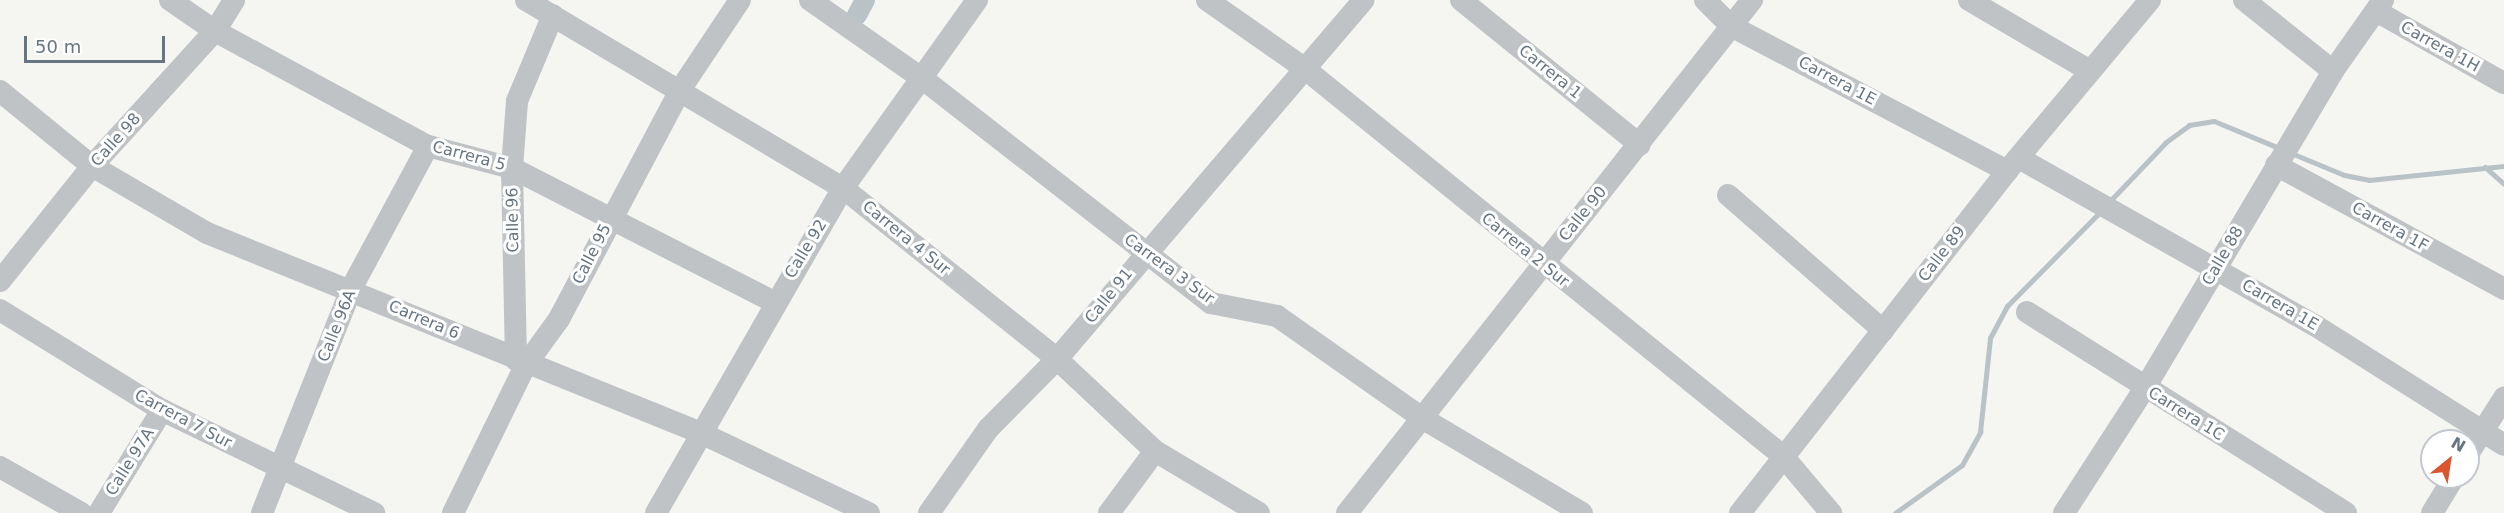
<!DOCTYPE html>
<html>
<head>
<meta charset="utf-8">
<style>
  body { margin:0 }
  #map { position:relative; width:2504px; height:513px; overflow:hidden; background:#f5f5f2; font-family:"DejaVu Sans",sans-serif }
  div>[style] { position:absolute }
  .stream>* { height:5px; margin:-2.5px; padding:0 2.5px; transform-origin:2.5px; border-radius:2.5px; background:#b8c2c7 }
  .canal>* { height:20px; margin:-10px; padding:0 10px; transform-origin:10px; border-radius:10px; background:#b8c2c7 }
  .minor>* { height:22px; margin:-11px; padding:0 11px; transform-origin:11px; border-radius:11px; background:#bfc3c6 }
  span { translate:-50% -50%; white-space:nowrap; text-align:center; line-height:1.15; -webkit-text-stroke:6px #fff; paint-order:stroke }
  .street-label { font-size:16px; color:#667581 }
  .north { position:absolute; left:2420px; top:429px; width:60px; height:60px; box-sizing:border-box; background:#fff; border:2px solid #c2c8cd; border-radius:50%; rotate:30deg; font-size:16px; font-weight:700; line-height:24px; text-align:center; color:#667581 }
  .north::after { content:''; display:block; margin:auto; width:21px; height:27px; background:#d9562e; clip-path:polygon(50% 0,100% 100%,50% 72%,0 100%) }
  .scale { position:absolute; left:24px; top:36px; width:141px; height:27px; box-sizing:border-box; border:3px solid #667581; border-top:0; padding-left:8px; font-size:18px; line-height:21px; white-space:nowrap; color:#667581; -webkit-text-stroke:4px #fff; paint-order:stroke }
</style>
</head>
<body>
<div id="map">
  <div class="stream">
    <div style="left:2291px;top:153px;width:57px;rotate:22.5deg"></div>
    <div style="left:2344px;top:175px;width:25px;rotate:11deg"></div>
    <div style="left:2369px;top:180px;width:136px;rotate:-5.9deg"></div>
    <div style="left:2485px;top:167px;width:25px;rotate:42deg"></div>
    <div style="left:2108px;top:203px;width:84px;rotate:-46.4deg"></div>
    <div style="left:2166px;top:142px;width:29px;rotate:-36deg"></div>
    <div style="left:2189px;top:125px;width:25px;rotate:-9deg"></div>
    <div style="left:2214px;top:121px;width:70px;rotate:22.6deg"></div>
    <div style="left:1895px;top:513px;width:82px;rotate:-35.6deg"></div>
    <div style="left:1962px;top:465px;width:38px;rotate:-61deg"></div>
    <div style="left:1980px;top:432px;width:95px;rotate:-83.9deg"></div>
    <div style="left:1990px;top:338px;width:36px;rotate:-62deg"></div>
    <div style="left:2007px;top:306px;width:135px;rotate:-45.3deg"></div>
  </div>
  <div class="canal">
    <div style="left:857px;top:15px;width:17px;rotate:-62deg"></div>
  </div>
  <div class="minor">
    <div style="left:170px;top:0;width:55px;rotate:34.6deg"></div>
    <div style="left:215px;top:31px;width:242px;rotate:28.4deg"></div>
    <div style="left:428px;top:146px;width:87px;rotate:14.7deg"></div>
    <div style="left:512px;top:168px;width:294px;rotate:27.1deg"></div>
    <div style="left:526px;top:0;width:369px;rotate:30.7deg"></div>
    <div style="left:843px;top:188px;width:274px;rotate:38.6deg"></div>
    <div style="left:1057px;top:359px;width:134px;rotate:43.2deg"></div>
    <div style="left:1155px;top:451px;width:121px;rotate:30.8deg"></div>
    <div style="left:810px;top:0;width:138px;rotate:35deg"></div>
    <div style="left:923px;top:79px;width:365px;rotate:37.9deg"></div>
    <div style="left:1211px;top:303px;width:67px;rotate:11.1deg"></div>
    <div style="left:1277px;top:316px;width:177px;rotate:35.1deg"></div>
    <div style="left:1422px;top:418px;width:186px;rotate:30.7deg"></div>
    <div style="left:1207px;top:0;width:118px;rotate:35deg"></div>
    <div style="left:1304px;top:68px;width:616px;rotate:39.01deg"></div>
    <div style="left:1783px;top:456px;width:75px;rotate:49.9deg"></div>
    <div style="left:1461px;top:0;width:230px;rotate:39deg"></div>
    <div style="left:1705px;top:0;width:37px;rotate:45deg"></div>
    <div style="left:1731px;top:26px;width:312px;rotate:27.7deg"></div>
    <div style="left:1969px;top:0;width:140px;rotate:30.4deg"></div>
    <div style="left:2244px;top:0;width:114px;rotate:38.6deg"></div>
    <div style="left:2376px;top:11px;width:147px;rotate:29.4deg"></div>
    <div style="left:0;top:91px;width:119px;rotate:39.2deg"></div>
    <div style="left:92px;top:166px;width:133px;rotate:30.2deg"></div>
    <div style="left:207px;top:233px;width:533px;rotate:22.04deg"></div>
    <div style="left:701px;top:433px;width:186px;rotate:25.5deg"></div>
    <div style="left:2019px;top:158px;width:341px;rotate:29.5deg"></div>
    <div style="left:2316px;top:326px;width:222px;rotate:32.3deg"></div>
    <div style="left:2276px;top:165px;width:260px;rotate:28.5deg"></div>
    <div style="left:1728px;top:195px;width:206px;rotate:41.1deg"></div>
    <div style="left:0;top:281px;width:147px;rotate:-51.3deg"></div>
    <div style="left:92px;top:166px;width:183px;rotate:-47.7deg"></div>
    <div style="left:215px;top:31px;width:36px;rotate:-58deg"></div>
    <div style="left:0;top:310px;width:190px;rotate:31.7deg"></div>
    <div style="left:162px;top:410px;width:236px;rotate:25.9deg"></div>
    <div style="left:2027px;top:312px;width:377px;rotate:32.2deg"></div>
    <div style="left:516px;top:360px;width:192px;rotate:-91.2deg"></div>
    <div style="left:512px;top:168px;width:67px;rotate:-85.7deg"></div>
    <div style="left:517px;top:101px;width:93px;rotate:-67.3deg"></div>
    <div style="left:2468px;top:454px;width:67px;rotate:-57.3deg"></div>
    <div style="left:0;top:467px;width:93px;rotate:29.6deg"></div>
    <div style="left:99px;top:513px;width:121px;rotate:-58.5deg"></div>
    <div style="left:262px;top:513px;width:241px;rotate:-68.3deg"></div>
    <div style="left:351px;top:289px;width:162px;rotate:-61.7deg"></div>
    <div style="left:453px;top:513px;width:164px;rotate:-63.9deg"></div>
    <div style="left:525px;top:366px;width:58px;rotate:-54.1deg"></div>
    <div style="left:559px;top:319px;width:259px;rotate:-62.1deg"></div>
    <div style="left:680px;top:90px;width:108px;rotate:-56.3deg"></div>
    <div style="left:656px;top:513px;width:375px;rotate:-60.1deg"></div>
    <div style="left:843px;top:188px;width:231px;rotate:-54.5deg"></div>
    <div style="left:929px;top:513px;width:103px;rotate:-54.9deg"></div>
    <div style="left:988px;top:429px;width:98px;rotate:-45.4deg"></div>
    <div style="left:1057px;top:359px;width:472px;rotate:-49.5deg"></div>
    <div style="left:1109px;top:513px;width:77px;rotate:-53.4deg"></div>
    <div style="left:1347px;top:513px;width:654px;rotate:-51.71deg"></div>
    <div style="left:1740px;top:513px;width:434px;rotate:-52deg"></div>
    <div style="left:2007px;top:171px;width:223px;rotate:-50.1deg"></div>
    <div style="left:2064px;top:513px;width:149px;rotate:-57.1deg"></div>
    <div style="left:2145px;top:388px;width:369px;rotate:-59.3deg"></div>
    <div style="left:2333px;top:71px;width:87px;rotate:-54.8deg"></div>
    <div style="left:2432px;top:513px;width:42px;rotate:-58.6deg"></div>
  </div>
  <div class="street-label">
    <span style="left:2440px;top:47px;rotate:29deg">Carrera 1H</span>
    <span style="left:1550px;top:72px;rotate:39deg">Carrera 1</span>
    <span style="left:1837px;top:81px;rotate:28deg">Carrera 1E</span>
    <span style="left:116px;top:140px;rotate:-48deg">Calle 98</span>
    <span style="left:469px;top:156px;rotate:15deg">Carrera 5</span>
    <span style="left:1583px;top:214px;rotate:-51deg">Calle 90</span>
    <span style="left:513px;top:220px;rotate:-91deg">Calle 96</span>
    <span style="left:2390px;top:227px;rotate:29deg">Carrera 1F</span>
    <span style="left:906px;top:238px;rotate:39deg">Carrera 4 Sur</span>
    <span style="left:806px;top:249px;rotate:-59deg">Calle 92</span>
    <span style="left:1525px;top:250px;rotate:39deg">Carrera 2 Sur</span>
    <span style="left:592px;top:254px;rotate:-63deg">Calle 95</span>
    <span style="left:1942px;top:254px;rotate:-52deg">Calle 89</span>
    <span style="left:2223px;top:256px;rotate:-60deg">Calle 88</span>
    <span style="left:1169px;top:269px;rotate:36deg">Carrera 3 Sur</span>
    <span style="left:1109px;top:296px;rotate:-51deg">Calle 91</span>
    <span style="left:2280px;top:305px;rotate:30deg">Carrera 1E</span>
    <span style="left:424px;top:320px;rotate:23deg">Carrera 6</span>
    <span style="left:337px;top:326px;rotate:-68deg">Calle 96A</span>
    <span style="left:2186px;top:414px;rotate:32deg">Carrera 1C</span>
    <span style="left:183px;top:419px;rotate:28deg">Carrera 7 Sur</span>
    <span style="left:130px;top:462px;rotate:-58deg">Calle 97A</span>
  </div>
  <div class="north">N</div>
  <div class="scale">50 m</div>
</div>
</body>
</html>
